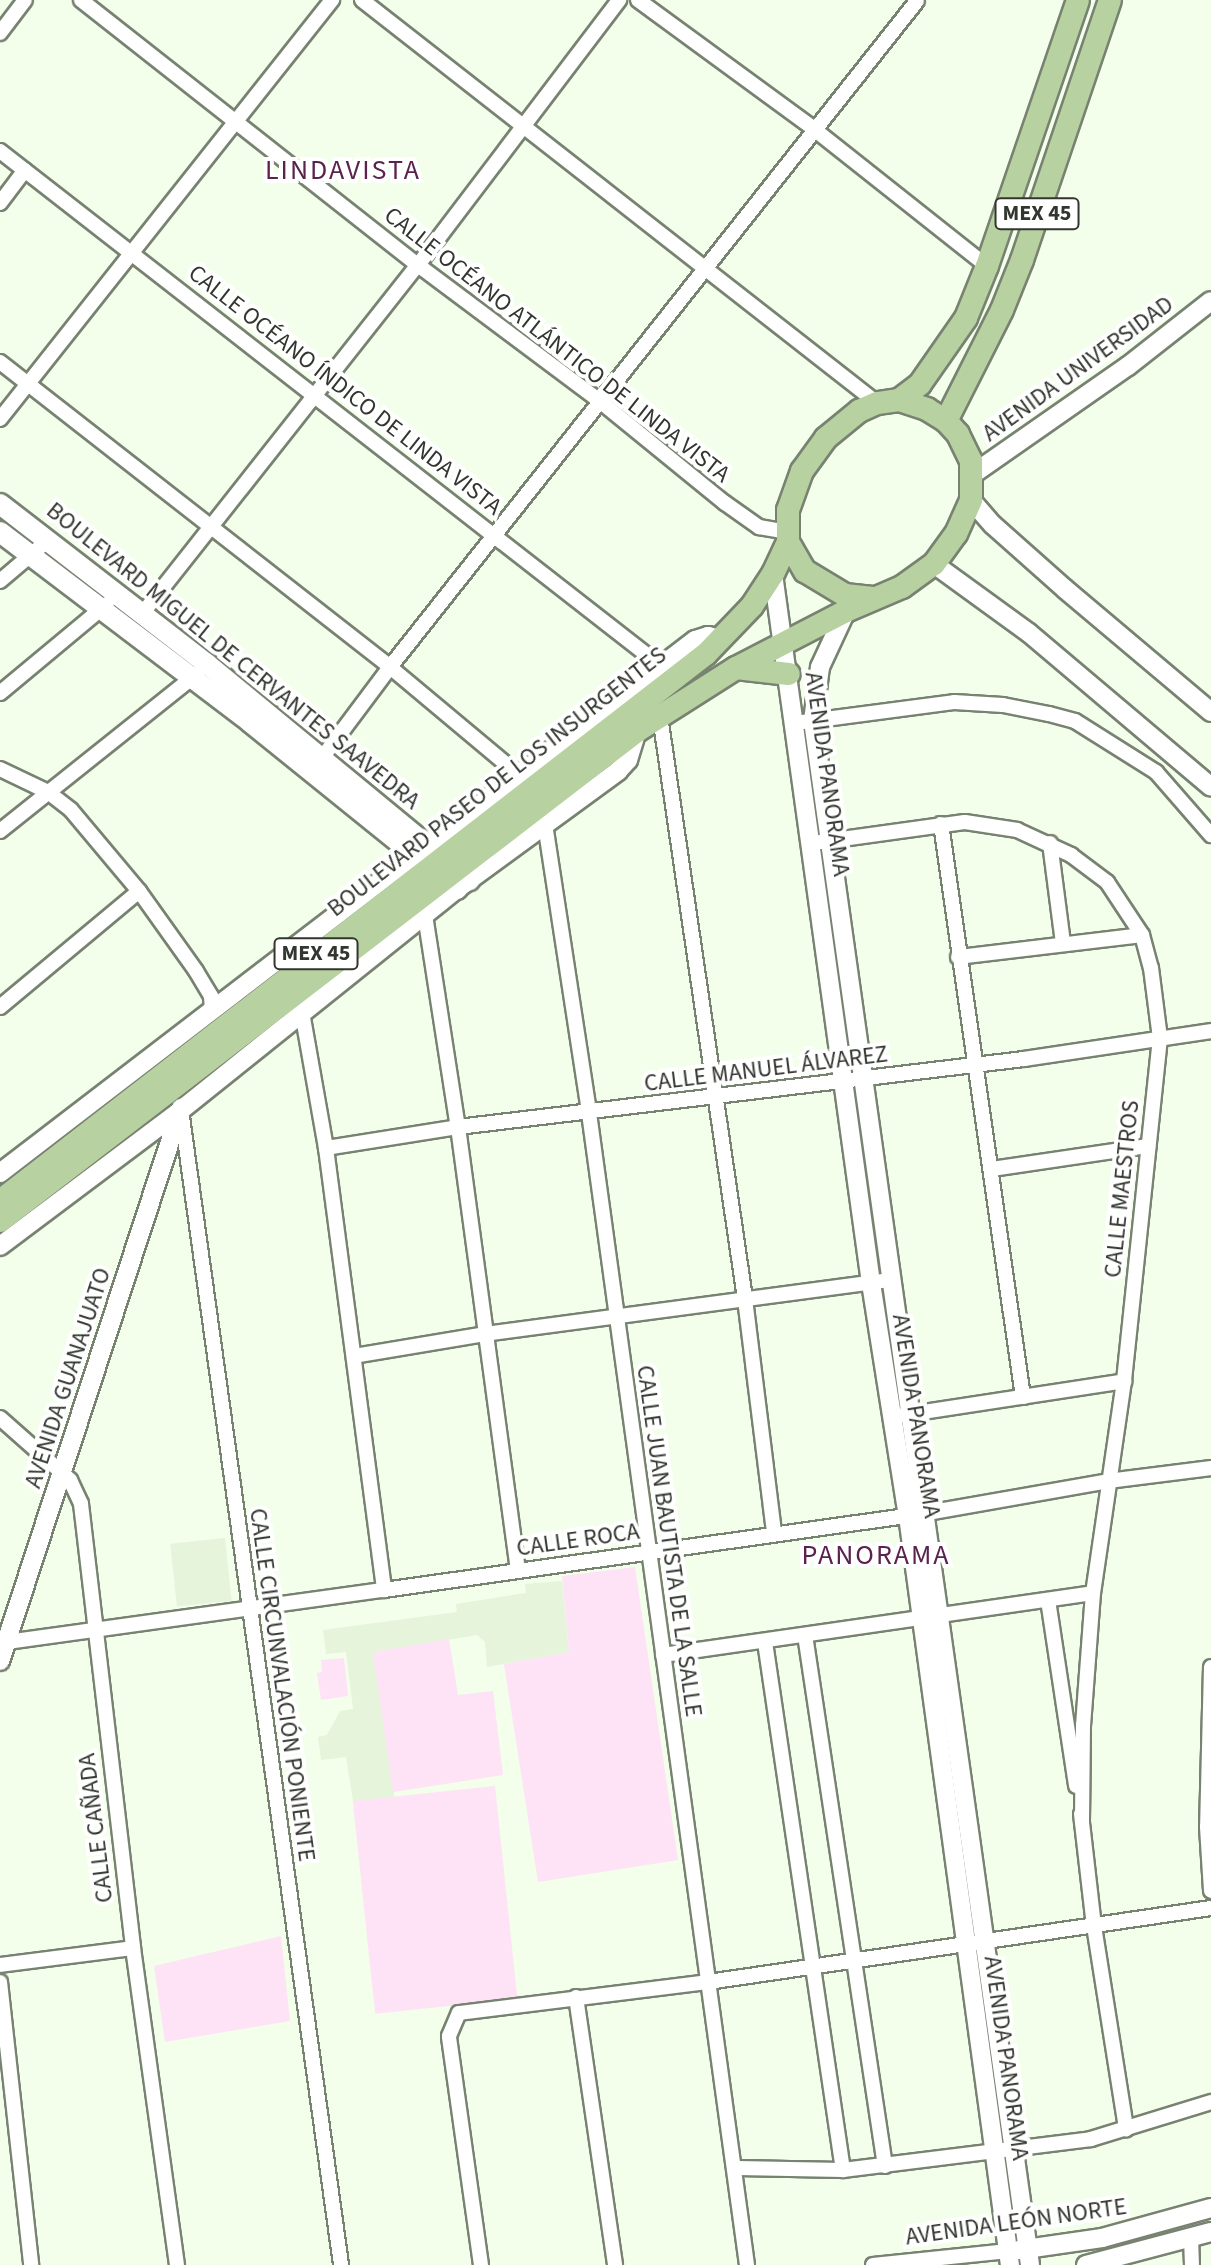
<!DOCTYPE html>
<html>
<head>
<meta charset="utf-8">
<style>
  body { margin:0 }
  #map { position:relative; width:1211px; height:2265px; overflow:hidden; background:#f3feeb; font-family:"Source Sans 3",sans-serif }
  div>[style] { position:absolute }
  .built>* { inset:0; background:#e5f4da; transform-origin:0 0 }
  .green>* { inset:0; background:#fde3f5; transform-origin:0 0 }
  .roads { filter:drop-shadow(2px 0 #788271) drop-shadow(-2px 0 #788271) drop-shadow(0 2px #788271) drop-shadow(0 -2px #788271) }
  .minor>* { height:14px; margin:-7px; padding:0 7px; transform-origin:7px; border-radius:7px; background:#fff }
  .tertiary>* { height:18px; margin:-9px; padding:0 9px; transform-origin:9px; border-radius:9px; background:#fff }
  .secondary>* { height:20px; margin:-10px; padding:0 10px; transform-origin:10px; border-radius:10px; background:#fff }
  .primary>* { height:22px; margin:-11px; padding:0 11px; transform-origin:11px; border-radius:11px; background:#b7d1a1 }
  span { translate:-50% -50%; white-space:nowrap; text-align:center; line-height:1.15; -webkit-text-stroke:8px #fff; paint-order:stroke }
  .shield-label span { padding:2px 6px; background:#fff; border:2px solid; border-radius:6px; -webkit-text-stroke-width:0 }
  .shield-label { font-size:22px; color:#32362f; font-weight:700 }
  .street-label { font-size:24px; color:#32362f }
  .quarter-label { font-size:28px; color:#5a234e; letter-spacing:2px }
</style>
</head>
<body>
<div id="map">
  <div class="built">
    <div style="left:225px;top:1538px;width:63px;height:55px;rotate:84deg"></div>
    <div style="clip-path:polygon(562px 1581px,569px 1652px,487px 1667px,485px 1642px,477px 1635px,374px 1652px,395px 1802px,354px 1807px,346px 1757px,321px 1760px,318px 1737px,327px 1735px,340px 1711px,353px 1709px,346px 1652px,326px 1654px,323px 1630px,457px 1612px,456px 1604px,526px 1593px,525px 1584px)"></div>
  </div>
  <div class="green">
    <div style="clip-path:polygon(635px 1567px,678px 1860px,538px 1882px,504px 1664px,569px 1652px,562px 1576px)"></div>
    <div style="clip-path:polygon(449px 1639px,458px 1695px,493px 1691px,503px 1775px,393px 1792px,373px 1652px)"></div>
    <div style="clip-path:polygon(344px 1658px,348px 1696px,321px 1700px,317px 1673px,322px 1672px,321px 1660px)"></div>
    <div style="left:495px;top:1786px;width:214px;height:143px;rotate:84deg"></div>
    <div style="clip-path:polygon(281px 1936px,290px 2021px,165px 2042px,154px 1966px)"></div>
  </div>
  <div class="roads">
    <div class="minor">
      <div style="left:81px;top:0;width:429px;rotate:38.2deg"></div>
      <div style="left:418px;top:265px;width:229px;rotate:36.8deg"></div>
      <div style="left:601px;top:402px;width:160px;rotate:39.2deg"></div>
      <div style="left:725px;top:503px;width:42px;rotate:35.2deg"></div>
      <div style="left:759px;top:527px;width:27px;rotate:10deg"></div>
      <div style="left:362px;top:0;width:654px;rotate:38.04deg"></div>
      <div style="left:638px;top:0;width:218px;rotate:36.2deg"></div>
      <div style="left:814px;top:129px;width:221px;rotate:38.4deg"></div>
      <div style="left:0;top:33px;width:41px;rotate:-52.9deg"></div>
      <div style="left:0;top:151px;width:838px;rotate:37.92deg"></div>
      <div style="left:0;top:203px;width:41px;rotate:-52.9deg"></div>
      <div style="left:0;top:362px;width:495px;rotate:38deg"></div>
      <div style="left:390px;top:667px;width:167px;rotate:39.9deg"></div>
      <div style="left:0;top:419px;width:535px;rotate:-51.61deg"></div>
      <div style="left:0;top:581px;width:62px;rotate:-40.4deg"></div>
      <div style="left:142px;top:614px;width:445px;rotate:-51.7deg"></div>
      <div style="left:418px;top:265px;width:333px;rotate:-52.8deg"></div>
      <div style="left:0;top:693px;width:139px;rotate:-39.8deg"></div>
      <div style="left:660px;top:716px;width:589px;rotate:81.7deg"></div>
      <div style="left:745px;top:1299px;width:236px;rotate:82.9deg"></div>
      <div style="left:795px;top:723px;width:160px;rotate:-7.5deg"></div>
      <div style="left:954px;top:702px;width:49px;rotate:3.5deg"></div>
      <div style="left:1003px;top:705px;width:47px;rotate:11.1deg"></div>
      <div style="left:1049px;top:714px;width:27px;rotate:15deg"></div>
      <div style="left:1075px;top:721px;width:96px;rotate:32.2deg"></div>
      <div style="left:1156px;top:772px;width:84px;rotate:48.9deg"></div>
      <div style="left:316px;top:766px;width:124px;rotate:-53.2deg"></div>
      <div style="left:390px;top:667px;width:849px;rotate:-51.65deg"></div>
      <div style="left:0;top:769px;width:53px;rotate:25.6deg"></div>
      <div style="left:48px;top:792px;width:29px;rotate:38deg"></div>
      <div style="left:71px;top:810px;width:106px;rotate:50deg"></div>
      <div style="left:139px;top:891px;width:98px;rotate:54.5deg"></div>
      <div style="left:196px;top:971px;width:29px;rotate:59deg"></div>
      <div style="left:211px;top:996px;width:13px;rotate:86deg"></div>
      <div style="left:545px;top:824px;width:292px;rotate:81.3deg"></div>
      <div style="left:589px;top:1113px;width:1163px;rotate:82.19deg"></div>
      <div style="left:941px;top:824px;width:579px;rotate:81.86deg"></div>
      <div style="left:0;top:831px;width:253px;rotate:-38.6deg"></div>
      <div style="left:813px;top:843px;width:153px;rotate:-7.9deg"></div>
      <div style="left:965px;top:822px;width:53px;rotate:8.7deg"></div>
      <div style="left:1017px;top:830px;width:60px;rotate:24.8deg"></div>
      <div style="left:1071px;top:855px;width:45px;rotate:36.9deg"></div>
      <div style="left:1107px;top:882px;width:64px;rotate:56.6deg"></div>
      <div style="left:1142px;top:935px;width:34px;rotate:75deg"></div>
      <div style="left:1151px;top:968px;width:71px;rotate:82.7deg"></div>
      <div style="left:1160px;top:1038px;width:345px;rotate:96deg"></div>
      <div style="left:1124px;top:1381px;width:214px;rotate:98.3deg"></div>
      <div style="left:1093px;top:1593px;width:132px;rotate:94.3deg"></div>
      <div style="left:1083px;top:1725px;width:97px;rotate:90.6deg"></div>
      <div style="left:1050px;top:843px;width:101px;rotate:82.6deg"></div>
      <div style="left:425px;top:915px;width:215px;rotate:81.2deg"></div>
      <div style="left:458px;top:1127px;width:447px;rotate:82.3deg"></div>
      <div style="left:958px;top:957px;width:185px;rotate:-6.8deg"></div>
      <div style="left:0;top:1007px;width:181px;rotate:-39.8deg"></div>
      <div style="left:302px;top:1012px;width:138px;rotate:80deg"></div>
      <div style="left:326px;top:1148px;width:446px;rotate:82.5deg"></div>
      <div style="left:181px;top:1110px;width:1166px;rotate:82.11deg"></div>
      <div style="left:326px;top:1148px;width:134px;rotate:-9deg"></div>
      <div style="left:458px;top:1127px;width:570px;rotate:-6.85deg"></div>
      <div style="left:1024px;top:1059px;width:189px;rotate:-8.5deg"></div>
      <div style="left:992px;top:1169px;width:158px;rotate:-8.4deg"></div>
      <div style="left:354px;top:1356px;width:133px;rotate:-9.5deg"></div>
      <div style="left:485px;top:1334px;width:408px;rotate:-7.6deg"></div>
      <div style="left:903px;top:1415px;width:224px;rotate:-8.7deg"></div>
      <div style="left:0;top:1418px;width:94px;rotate:41.5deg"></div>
      <div style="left:70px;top:1480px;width:26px;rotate:65deg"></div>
      <div style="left:81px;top:1504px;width:447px;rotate:83.3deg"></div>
      <div style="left:133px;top:1948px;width:320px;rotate:82.1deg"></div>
      <div style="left:1048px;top:1600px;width:188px;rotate:81.4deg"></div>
      <div style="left:805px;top:1635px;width:537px;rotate:81.43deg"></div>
      <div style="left:2px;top:1637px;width:7px;rotate:45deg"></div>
      <div style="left:7px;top:1642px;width:381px;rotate:-7.9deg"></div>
      <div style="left:384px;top:1590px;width:548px;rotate:-8.07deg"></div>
      <div style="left:927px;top:1513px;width:184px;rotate:-10deg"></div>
      <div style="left:1108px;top:1481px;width:104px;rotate:-7.2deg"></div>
      <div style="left:765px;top:1642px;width:534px;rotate:81.6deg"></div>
      <div style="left:663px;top:1655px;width:434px;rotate:-8.2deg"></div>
      <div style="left:1211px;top:1667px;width:160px;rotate:91.4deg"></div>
      <div style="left:1207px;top:1827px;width:64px;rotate:86.4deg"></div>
      <div style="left:1081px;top:1814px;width:113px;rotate:83.4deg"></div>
      <div style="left:1094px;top:1926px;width:206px;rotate:81deg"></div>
      <div style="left:0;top:1965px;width:134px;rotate:-7.3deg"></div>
      <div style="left:0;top:1982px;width:285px;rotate:83.7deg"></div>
      <div style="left:576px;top:1997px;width:271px;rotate:81.7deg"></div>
      <div style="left:737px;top:2168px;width:106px;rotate:1.1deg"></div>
      <div style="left:843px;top:2170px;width:250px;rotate:-7.1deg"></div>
      <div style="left:1091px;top:2139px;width:126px;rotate:-17.1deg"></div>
      <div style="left:1191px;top:2237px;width:28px;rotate:88deg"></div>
      <div style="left:481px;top:2265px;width:231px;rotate:-98deg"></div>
      <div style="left:449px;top:2036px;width:25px;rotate:-67deg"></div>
      <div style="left:459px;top:2013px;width:251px;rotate:-7.1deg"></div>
      <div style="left:708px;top:1982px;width:508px;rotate:-8.37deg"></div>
      <div style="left:873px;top:2265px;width:136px;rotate:-5.9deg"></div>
    </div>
    <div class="tertiary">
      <div style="left:973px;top:474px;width:189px;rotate:-34.9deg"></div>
      <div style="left:1128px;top:366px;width:105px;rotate:-38.1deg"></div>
      <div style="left:971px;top:500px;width:33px;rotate:49deg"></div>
      <div style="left:993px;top:525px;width:96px;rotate:41.6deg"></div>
      <div style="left:1065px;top:589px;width:191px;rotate:40.1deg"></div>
      <div style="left:934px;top:564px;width:117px;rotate:36deg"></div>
      <div style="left:1029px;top:633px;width:238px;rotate:40.2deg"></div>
      <div style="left:773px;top:574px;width:716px;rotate:82.13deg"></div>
      <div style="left:871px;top:1283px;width:236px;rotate:81deg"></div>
      <div style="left:908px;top:1516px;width:756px;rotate:82.25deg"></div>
      <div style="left:846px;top:611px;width:62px;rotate:114.9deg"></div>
      <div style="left:820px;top:667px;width:54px;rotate:97.4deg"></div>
      <div style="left:813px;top:721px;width:1559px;rotate:82deg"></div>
      <div style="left:0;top:1173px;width:876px;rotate:-37.48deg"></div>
      <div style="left:695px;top:640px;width:14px;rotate:-17deg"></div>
      <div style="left:708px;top:636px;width:13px;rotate:13deg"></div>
      <div style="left:0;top:1246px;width:226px;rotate:-36.9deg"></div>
      <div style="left:181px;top:1110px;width:354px;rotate:-38.7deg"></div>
      <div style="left:457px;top:889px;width:200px;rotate:-36.2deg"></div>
      <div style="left:618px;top:771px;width:15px;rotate:-48deg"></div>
      <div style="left:628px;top:760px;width:30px;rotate:-73deg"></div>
      <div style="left:0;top:1661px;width:582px;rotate:-71.88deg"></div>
      <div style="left:1019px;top:2250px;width:84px;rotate:-8.2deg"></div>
      <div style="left:1102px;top:2238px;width:113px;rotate:-15.4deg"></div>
      <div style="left:1086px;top:2265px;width:129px;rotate:-14.8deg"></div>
    </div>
    <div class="secondary">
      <div style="left:0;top:504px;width:262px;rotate:37.7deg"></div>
      <div style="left:207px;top:664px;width:340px;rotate:39.5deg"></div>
      <div style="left:0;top:532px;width:314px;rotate:37.2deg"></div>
      <div style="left:250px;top:722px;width:266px;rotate:38.9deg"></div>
    </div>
    <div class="primary">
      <div style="left:899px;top:400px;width:26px;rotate:-37deg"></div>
      <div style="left:920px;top:384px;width:80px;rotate:-55.1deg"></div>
      <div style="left:966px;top:318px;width:56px;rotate:-68deg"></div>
      <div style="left:987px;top:266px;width:281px;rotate:-71.1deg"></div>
      <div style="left:946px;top:421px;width:124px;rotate:-63.2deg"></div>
      <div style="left:1002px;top:310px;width:54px;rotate:-68.2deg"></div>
      <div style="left:1022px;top:260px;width:274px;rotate:-71.3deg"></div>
      <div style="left:736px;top:668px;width:53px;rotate:6.5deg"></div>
      <div style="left:0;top:1201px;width:893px;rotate:-37.77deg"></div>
      <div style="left:706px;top:654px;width:66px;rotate:-46.2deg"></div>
      <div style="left:752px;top:606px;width:38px;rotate:-57deg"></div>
      <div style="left:773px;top:574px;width:35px;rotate:-65deg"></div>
      <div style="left:0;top:1221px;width:804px;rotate:-37.57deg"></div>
      <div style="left:637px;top:731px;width:117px;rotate:-32.5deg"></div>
      <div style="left:736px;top:668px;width:124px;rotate:-27.4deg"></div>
      <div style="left:846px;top:611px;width:61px;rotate:-23.2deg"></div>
      <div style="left:902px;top:587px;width:39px;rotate:-36deg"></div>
      <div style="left:934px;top:564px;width:37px;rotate:-54deg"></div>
      <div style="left:956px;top:534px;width:37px;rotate:-66deg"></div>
      <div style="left:971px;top:500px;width:39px;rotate:-90deg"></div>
      <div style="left:971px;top:461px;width:30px;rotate:-116deg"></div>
      <div style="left:958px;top:434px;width:18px;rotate:-133deg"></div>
      <div style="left:946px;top:421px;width:22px;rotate:-148deg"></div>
      <div style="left:927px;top:409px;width:29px;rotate:-162deg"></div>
      <div style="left:899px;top:400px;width:22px;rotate:172deg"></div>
      <div style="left:877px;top:403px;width:20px;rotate:156deg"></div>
      <div style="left:859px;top:411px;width:43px;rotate:140.7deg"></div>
      <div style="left:826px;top:438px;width:41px;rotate:126deg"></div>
      <div style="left:802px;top:471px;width:41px;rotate:109.7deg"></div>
      <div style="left:788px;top:510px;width:32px;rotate:90deg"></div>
      <div style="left:788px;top:542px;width:34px;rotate:60deg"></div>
      <div style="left:805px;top:571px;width:47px;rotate:31deg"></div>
      <div style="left:845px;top:595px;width:28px;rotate:6deg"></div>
    </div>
  </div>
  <div class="shield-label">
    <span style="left:1037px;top:214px">MEX 45</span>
    <span style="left:316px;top:954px">MEX 45</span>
  </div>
  <div class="street-label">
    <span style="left:557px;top:345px;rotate:38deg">CALLE OCÉANO ATLÁNTICO DE LINDA VISTA</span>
    <span style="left:1078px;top:369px;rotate:-36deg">AVENIDA UNIVERSIDAD</span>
    <span style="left:345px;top:390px;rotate:38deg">CALLE OCÉANO ÍNDICO DE LINDA VISTA</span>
    <span style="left:233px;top:656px;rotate:39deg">BOULEVARD MIGUEL DE CERVANTES SAAVEDRA</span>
    <span style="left:827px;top:774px;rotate:82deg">AVENIDA PANORAMA</span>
    <span style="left:497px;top:782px;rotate:-38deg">BOULEVARD PASEO DE LOS INSURGENTES</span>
    <span style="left:766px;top:1069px;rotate:-7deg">CALLE MANUEL ÁLVAREZ</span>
    <span style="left:1122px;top:1189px;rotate:-84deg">CALLE MAESTROS</span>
    <span style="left:68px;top:1378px;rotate:-72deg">AVENIDA GUANAJUATO</span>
    <span style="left:916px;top:1416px;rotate:81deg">AVENIDA PANORAMA</span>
    <span style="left:578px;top:1540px;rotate:-8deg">CALLE ROCA</span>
    <span style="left:669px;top:1541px;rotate:82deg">CALLE JUAN BAUTISTA DE LA SALLE</span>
    <span style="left:282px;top:1685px;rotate:82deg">CALLE CIRCUNVALACIÓN PONIENTE</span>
    <span style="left:96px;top:1828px;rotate:-97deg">CALLE CAÑADA</span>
    <span style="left:1006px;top:2058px;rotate:82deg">AVENIDA PANORAMA</span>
    <span style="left:1016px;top:2222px;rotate:-8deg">AVENIDA LEÓN NORTE</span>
  </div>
  <div class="quarter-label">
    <span style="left:343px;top:170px">LINDAVISTA</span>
    <span style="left:876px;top:1555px">PANORAMA</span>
  </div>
</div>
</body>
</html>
